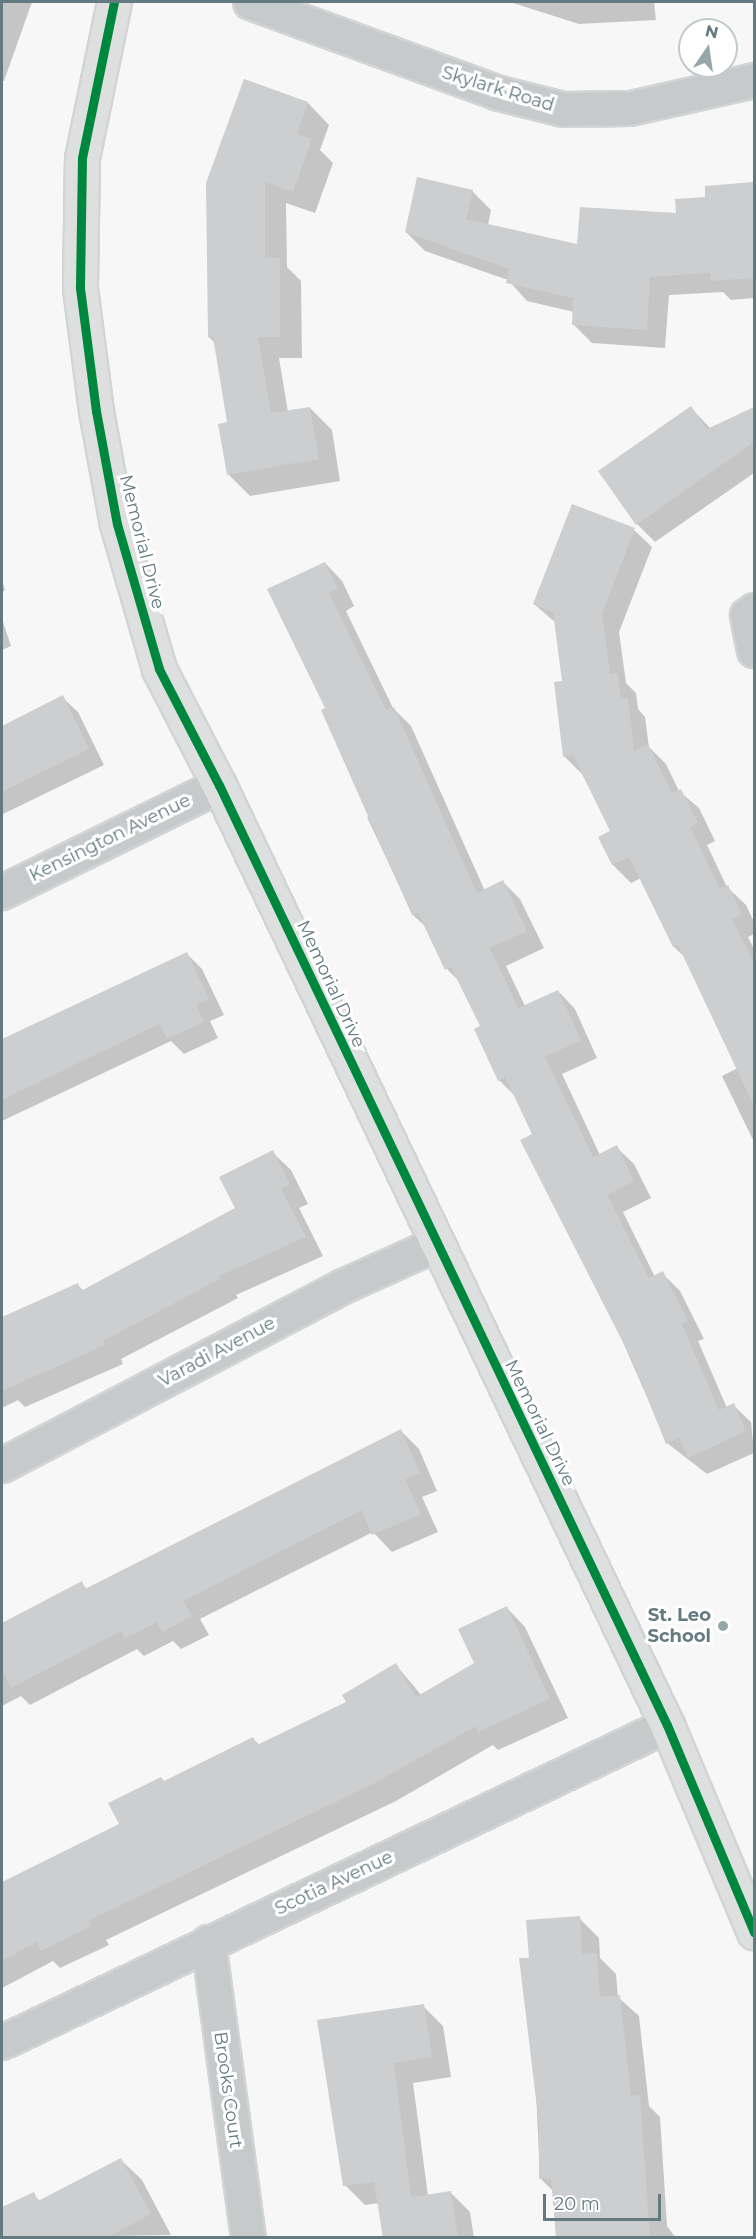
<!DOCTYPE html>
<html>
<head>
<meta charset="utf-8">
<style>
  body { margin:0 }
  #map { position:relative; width:756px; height:2239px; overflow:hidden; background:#f7f7f7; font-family:Montserrat,sans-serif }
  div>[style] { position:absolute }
  .shadow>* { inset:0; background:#0003 }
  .building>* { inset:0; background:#cccecf }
  .roads { filter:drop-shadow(2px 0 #d3d4d5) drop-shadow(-2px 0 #d3d4d5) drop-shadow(0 2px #d3d4d5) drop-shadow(0 -2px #d3d4d5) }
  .street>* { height:33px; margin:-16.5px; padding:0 16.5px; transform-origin:16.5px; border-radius:16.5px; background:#c7cacb }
  .secondary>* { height:33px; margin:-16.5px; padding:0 16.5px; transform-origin:16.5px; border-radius:16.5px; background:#dedfdf }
  .cycleway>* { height:9px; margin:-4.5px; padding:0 4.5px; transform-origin:4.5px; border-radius:4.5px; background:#00873e }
  .dots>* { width:16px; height:16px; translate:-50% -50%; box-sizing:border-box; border:3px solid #fff; border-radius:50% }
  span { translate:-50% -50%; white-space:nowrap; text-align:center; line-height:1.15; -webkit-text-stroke:6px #fff; paint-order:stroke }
  .street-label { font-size:18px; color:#637a81 }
  .poi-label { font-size:18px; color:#637a81; font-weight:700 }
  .right { translate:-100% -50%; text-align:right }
  .frame { position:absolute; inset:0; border:3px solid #637a81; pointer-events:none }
  .north { position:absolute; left:678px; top:18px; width:60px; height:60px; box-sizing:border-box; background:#fff; border:2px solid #c1cacd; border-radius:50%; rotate:13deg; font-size:16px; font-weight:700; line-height:24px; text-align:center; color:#637a81 }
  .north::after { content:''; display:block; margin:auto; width:21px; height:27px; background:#97a6aa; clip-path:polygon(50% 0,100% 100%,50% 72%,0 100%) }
  .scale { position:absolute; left:543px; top:2194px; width:118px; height:27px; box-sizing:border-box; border:3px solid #637a81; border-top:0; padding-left:8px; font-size:18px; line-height:21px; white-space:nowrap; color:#637a81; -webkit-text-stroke:4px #fff; paint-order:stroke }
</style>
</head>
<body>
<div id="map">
  <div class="shadow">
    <div style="clip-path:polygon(2px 2px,32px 2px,4px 81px,2px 81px)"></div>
    <div style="clip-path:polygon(510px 2px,654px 2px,656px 20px,579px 24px)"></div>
    <div style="clip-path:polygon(308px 103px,329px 125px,320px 150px,333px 163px,315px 213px,286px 203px,287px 267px,301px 281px,302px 358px,279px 358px,288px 412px,310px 408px,332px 430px,340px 481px,250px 496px,228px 474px,229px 423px,215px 343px,209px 337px,208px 183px)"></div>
    <div style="clip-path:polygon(754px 182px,754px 298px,731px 300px,723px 292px,669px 295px,665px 348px,592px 343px,573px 324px,574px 312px,527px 301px,508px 280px,425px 251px,406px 232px,472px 191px,491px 210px,488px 225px,579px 246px,678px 215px,707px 199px,707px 187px)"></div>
    <div style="clip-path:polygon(691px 408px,711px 429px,754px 408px,754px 473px,655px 542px,637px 524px)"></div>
    <div style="clip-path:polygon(634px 530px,652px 547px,619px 632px,626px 683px,636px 693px,638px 709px,645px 717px,649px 747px,666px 764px,679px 791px,699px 808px,715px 841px,707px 845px,727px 887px,746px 905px,754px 922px,754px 934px,748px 937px,754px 949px,754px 1142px,722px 1076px,738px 1068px,686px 958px,674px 947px,641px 878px,631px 883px,613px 865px,600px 837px,612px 831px,582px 774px,564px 756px,563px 682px,556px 623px,534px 604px)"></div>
    <div style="clip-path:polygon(325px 563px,342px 581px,354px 606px,346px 611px,393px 708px,411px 726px,485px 891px,503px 882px,520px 899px,544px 948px,506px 966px,525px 1006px,558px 991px,575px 1009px,597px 1058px,562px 1074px,600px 1155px,616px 1147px,634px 1164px,651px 1198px,623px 1212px,655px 1277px,662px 1273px,680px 1291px,704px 1339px,698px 1341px,727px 1408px,733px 1405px,751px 1422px,754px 1453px,707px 1474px,667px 1443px,516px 1097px,499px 1080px,482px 1027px,461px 983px,447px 969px,427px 928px,413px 915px,367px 817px,371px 815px,327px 709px)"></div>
    <div style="clip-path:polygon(2px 580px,5px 590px,2px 592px)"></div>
    <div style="clip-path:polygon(2px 619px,11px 646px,2px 650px)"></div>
    <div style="clip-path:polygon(62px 697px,78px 712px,104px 765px,3px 814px,2px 820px,2px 728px)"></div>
    <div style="clip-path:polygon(186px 953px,202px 969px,224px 1015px,210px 1021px,218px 1038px,184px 1054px,171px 1041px,2px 1121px,2px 1042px)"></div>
    <div style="clip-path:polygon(272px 1152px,291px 1170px,308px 1204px,299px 1208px,323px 1256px,236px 1295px,238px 1298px,121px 1359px,123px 1364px,25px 1407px,18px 1400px,2px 1408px,2px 1319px,77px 1285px,84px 1291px,237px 1209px)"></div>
    <div style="clip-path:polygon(401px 1431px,419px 1449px,437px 1491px,422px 1497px,438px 1532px,392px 1552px,373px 1532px,200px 1619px,209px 1635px,181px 1649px,173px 1641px,144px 1656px,137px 1649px,30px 1705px,21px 1696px,2px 1706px,2px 1625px,81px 1583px,87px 1589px)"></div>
    <div style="clip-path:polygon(507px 1608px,525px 1627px,568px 1718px,498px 1750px,493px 1745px,396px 1801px,106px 1940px,109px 1945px,60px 1968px,53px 1961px,2px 1988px,2px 1879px,4px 1882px,121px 1825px,165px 1782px,253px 1738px,260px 1746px,348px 1702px,396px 1665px,422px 1696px,476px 1664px)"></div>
    <div style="clip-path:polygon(579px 1918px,599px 1938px,600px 1958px,616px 1974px,618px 1997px,639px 2016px,649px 2106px,660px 2117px,667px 2226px,676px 2238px,557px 2238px,554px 2192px,540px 2178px,530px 1959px)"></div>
    <div style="clip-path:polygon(423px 2006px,443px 2026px,451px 2077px,413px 2083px,428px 2196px,450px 2192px,470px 2212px,474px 2238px,384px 2238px,379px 2203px,365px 2205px,345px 2185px,318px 2021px)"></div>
    <div style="clip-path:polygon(121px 2160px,142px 2180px,171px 2235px,2px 2238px,2px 2209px,33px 2194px,40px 2201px)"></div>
  </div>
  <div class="building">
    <div style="clip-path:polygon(244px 79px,308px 102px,297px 134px,312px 139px,293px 192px,265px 182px,265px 258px,280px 258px,280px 337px,258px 337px,271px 413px,310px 407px,319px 459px,227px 475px,218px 424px,227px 422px,213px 337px,208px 337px,206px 183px)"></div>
    <div style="clip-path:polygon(417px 177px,473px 190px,466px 219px,577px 244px,580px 207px,676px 213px,675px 199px,705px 197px,705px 186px,754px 182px,754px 278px,711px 281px,710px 273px,650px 277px,647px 330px,572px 325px,573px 298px,506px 283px,509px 269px,405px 232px)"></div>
    <div style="clip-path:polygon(691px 406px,707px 429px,754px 407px,754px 442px,636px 525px,598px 471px)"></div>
    <div style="clip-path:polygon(572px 504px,635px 528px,602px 614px,610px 674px,618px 673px,621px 699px,628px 698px,634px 751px,648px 744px,672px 793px,681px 789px,698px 823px,690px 827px,720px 889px,728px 885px,742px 914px,732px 919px,754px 963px,754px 1106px,678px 945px,673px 947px,629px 857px,612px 865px,598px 837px,610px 831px,573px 755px,563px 757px,554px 682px,562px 681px,553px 612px,533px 604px)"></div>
    <div style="clip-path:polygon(325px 562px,338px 589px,329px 593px,386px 710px,394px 707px,477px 893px,503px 880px,527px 931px,490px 948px,518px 1008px,558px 990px,581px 1040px,545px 1057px,593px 1157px,617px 1145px,634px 1181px,607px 1195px,649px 1278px,663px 1271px,688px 1321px,682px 1324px,719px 1410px,734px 1403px,746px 1431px,688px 1458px,679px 1438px,666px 1444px,633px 1362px,520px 1140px,532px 1134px,505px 1077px,498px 1081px,474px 1029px,480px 1026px,451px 967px,445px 970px,418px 913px,412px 915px,321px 710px,325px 708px,267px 589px)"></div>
    <div style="clip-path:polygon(63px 695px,89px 749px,2px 792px,2px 726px)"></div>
    <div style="clip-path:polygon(187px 952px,209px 999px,196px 1005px,204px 1022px,167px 1039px,159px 1024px,2px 1100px,2px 1039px)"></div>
    <div style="clip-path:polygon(273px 1150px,290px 1185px,281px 1189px,306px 1237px,219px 1276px,220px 1279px,103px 1341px,105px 1345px,2px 1391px,2px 1317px,78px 1283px,81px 1291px,235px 1208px,219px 1177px)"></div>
    <div style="clip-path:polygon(401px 1429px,420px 1473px,405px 1479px,421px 1514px,372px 1535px,362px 1510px,183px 1601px,192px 1616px,162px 1632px,157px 1622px,125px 1639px,121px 1631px,11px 1688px,2px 1670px,2px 1623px,82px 1581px,85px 1589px)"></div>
    <div style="clip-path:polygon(507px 1606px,550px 1699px,478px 1732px,476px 1726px,377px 1782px,88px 1921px,91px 1926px,41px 1951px,36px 1942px,2px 1961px,2px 1882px,119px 1824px,108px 1803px,161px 1777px,164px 1781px,253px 1737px,257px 1745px,346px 1702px,342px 1695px,396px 1663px,416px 1697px,474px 1663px,458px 1629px)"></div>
    <div style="clip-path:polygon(580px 1916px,582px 1954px,597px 1953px,600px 1997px,620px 1995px,631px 2096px,640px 2095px,650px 2238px,556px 2238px,551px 2178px,539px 2179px,539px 2124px,519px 1958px,529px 1958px,526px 1920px)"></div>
    <div style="clip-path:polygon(424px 2004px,432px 2057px,394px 2063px,411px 2197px,451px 2191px,458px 2238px,383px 2238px,374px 2182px,343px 2186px,317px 2020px)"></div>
    <div style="clip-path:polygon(121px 2158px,151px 2214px,106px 2238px,2px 2238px,2px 2207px,34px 2192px,38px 2201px)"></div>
  </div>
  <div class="roads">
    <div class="street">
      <div style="left:250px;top:2px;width:265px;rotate:20.1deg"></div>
      <div style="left:499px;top:93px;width:66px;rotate:14deg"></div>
      <div style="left:563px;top:109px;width:67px;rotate:-0.9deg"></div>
      <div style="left:630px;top:108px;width:127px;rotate:-12.7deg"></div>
      <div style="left:754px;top:610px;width:9px;rotate:144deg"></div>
      <div style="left:747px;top:615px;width:36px;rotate:79deg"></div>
      <div style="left:2px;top:892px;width:242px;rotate:-26.2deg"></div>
      <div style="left:2px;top:1465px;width:385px;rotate:-27.7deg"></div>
      <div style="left:343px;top:1286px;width:102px;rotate:-24.3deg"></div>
      <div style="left:208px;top:1942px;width:299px;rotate:82.3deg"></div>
      <div style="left:2px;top:2042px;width:737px;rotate:-25.49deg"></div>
    </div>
    <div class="secondary">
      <div style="left:114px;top:2px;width:159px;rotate:101.6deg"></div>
      <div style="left:82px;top:158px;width:130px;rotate:90.9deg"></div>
      <div style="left:80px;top:288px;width:124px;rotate:82.6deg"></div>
      <div style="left:96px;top:411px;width:115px;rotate:79.5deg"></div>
      <div style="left:117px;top:524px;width:151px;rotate:73.8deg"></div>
      <div style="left:159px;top:669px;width:131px;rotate:62.7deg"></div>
      <div style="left:219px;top:785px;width:1041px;rotate:64.52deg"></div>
      <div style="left:667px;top:1725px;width:225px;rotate:67.2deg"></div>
    </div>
  </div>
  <div class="cycleway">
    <div style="left:114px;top:2px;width:159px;rotate:101.6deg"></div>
    <div style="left:82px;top:158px;width:130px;rotate:90.9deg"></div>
    <div style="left:80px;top:288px;width:124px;rotate:82.6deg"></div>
    <div style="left:96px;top:411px;width:115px;rotate:79.5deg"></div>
    <div style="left:117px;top:524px;width:151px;rotate:73.8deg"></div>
    <div style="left:159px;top:669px;width:131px;rotate:62.7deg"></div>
    <div style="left:219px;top:785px;width:1041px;rotate:64.52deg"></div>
    <div style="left:667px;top:1725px;width:225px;rotate:67.2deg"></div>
  </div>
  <div class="dots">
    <div style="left:723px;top:1626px;background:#97a6aa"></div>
  </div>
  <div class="street-label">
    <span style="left:498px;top:89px;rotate:17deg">Skylark Road</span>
    <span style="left:142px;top:542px;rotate:76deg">Memorial Drive</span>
    <span style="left:110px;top:838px;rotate:-26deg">Kensington Avenue</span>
    <span style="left:331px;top:984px;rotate:65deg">Memorial Drive</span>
    <span style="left:217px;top:1352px;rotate:-28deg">Varadi Avenue</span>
    <span style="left:540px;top:1423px;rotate:64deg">Memorial Drive</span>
    <span style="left:334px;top:1883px;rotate:-25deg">Scotia Avenue</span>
    <span style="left:228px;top:2090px;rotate:82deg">Brooks Court</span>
  </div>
  <div class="poi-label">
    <span class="right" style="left:711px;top:1626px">St. Leo<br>School</span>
  </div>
  <div class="frame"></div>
  <div class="north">N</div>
  <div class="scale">20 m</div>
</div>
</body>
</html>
